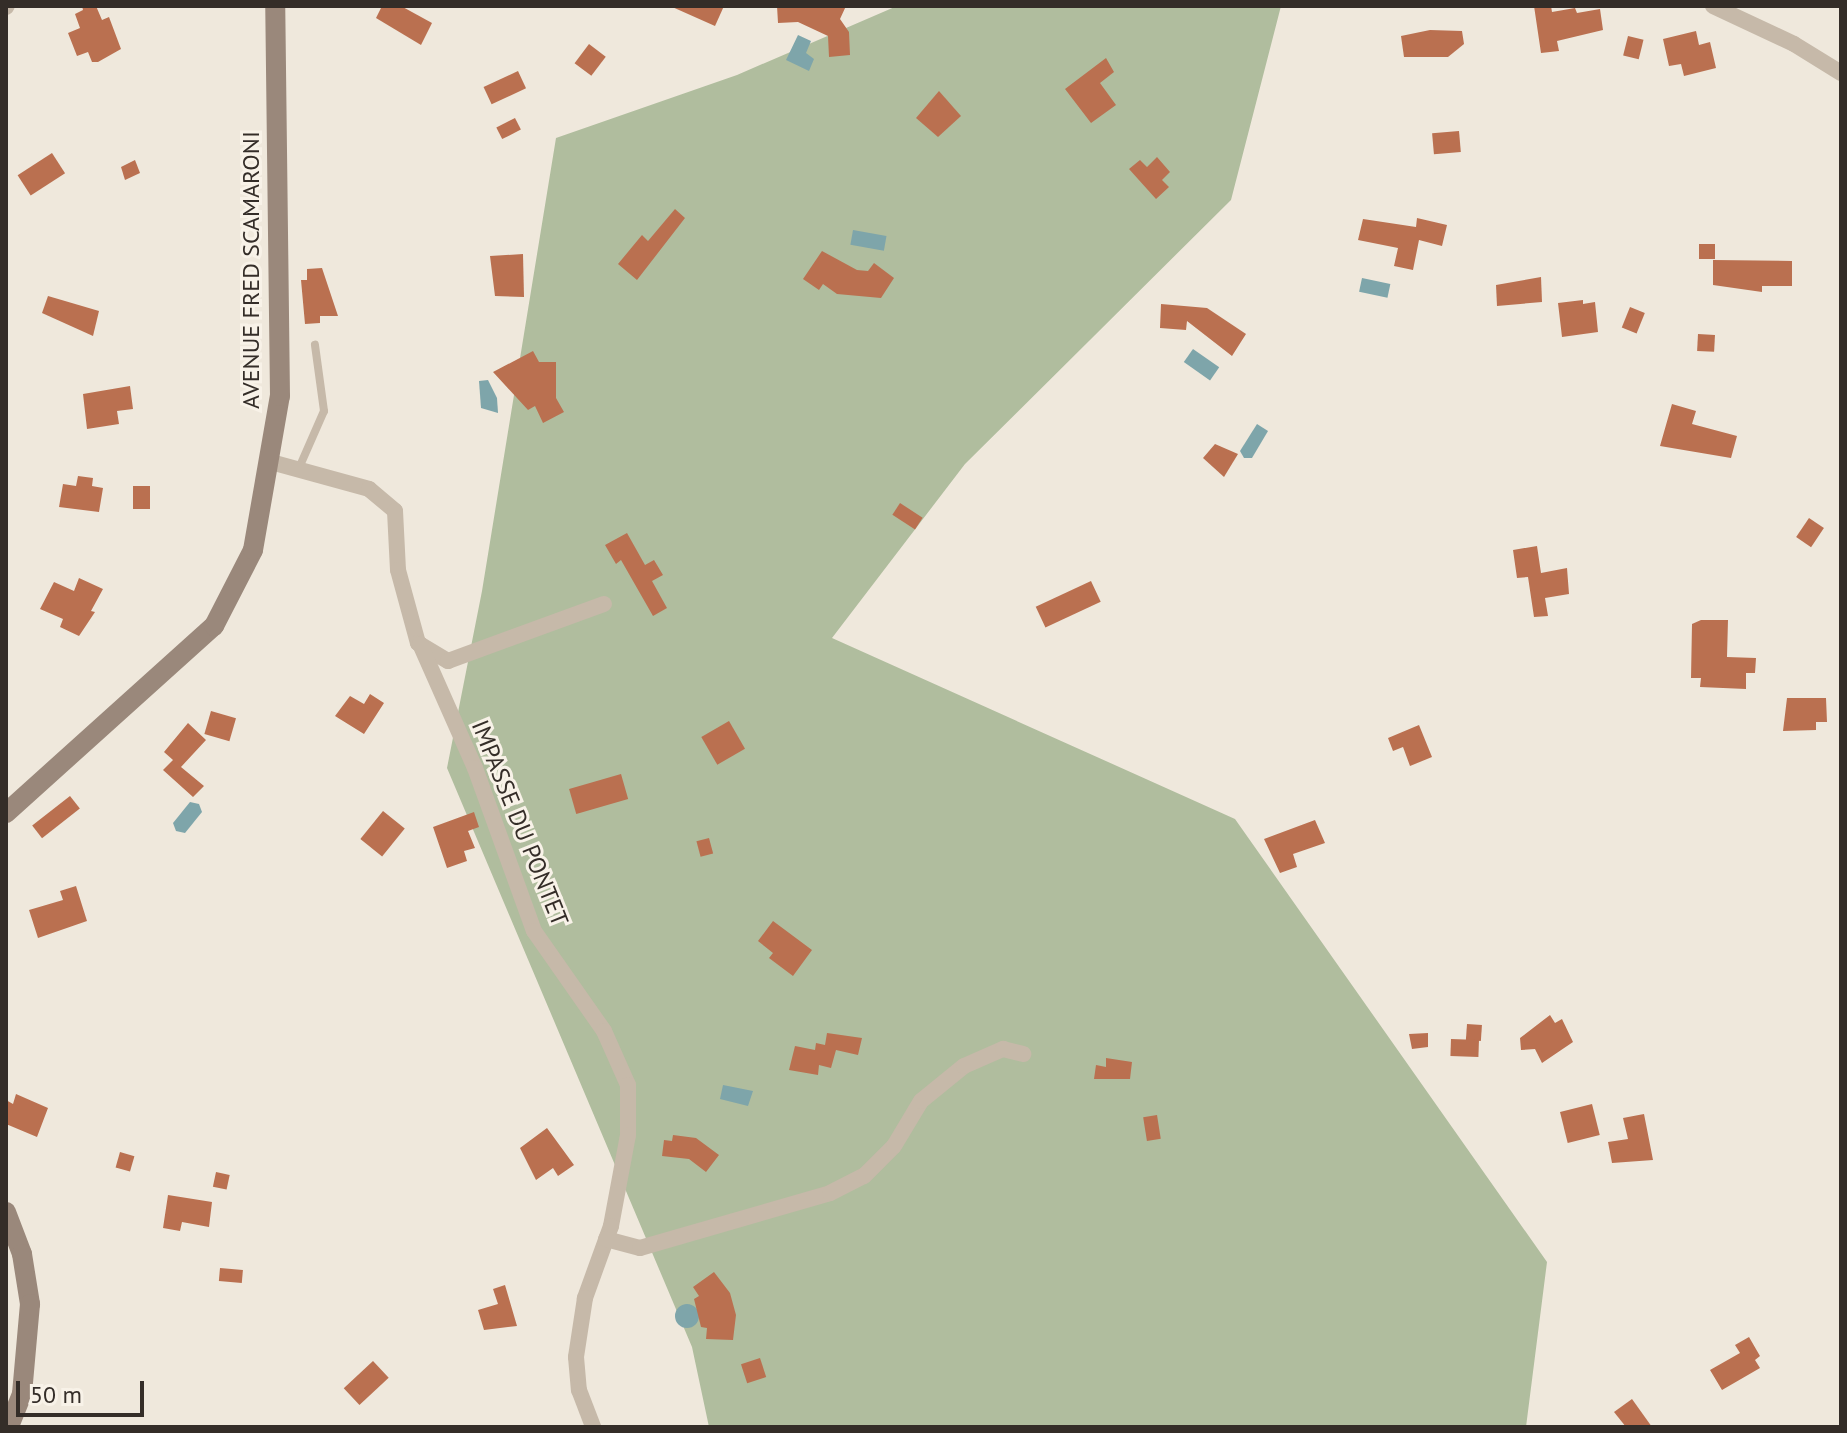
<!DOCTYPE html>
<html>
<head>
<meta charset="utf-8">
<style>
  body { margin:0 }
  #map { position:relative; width:1847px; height:1433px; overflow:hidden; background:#efe8dc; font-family:"PT Sans",sans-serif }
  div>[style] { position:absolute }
  .green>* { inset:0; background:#b0bd9e }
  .water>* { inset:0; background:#7ea5aa; transform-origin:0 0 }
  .round { border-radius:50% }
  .building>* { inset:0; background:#ba7050; transform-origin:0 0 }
  .lane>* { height:8px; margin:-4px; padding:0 4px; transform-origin:4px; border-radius:4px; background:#c6b9a9 }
  .street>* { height:16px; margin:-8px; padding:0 8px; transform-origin:8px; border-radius:8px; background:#c6b9a9 }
  .secondary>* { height:20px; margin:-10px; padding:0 10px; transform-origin:10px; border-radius:10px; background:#9a887b }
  span { translate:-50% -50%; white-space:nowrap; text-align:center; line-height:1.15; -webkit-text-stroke:6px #f8f2e8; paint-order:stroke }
  .street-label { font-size:24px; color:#342d28 }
  .frame { position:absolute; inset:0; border:8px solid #342d28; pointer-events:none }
  .scale { position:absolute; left:16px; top:1381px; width:128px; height:36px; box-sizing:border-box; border:4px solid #342d28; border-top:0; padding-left:10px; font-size:24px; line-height:28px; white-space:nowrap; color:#342d28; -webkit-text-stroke:6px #f8f2e8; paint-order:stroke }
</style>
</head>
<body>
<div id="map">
  <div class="green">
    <div style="clip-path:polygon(897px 6px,1281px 6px,1231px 200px,965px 464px,832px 638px,1235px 819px,1547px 1262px,1526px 1427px,709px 1427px,692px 1347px,447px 768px,482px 591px,556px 138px,737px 75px)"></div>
  </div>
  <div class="water">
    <div style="clip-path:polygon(798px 35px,811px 41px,806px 53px,814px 59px,809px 71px,786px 60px)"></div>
    <div style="left:853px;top:230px;width:34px;height:15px;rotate:10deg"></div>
    <div style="left:1362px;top:278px;width:29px;height:14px;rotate:12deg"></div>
    <div style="left:1193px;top:349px;width:32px;height:16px;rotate:35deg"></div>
    <div style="clip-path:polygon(488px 380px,497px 398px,498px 413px,481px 408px,479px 381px)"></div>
    <div style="clip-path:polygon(1257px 424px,1268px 431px,1252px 458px,1244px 458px,1240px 451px)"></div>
    <div style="clip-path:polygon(190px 802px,199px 804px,202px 812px,185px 833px,176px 831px,173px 823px)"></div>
    <div style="clip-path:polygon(723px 1085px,753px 1091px,748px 1106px,720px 1099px)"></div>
    <div class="round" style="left:675px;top:1304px;width:24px;height:24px"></div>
  </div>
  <div class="building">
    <div style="clip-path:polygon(82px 6px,96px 6px,102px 20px,109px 17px,121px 49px,98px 62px,92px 62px,88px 52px,77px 56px,68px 33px,80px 28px,75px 14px,83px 10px)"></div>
    <div style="clip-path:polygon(382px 6px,401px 6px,432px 23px,421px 45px,376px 18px)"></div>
    <div style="clip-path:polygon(670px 6px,724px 6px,715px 26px)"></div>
    <div style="clip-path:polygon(777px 6px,846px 6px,840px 19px,849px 32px,850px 55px,829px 57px,828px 36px,798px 22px,778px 23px)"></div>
    <div style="clip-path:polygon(1534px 6px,1551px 6px,1552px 12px,1575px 8px,1577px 13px,1600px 9px,1603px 30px,1557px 41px,1559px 51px,1541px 53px)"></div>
    <div style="clip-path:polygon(1430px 30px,1462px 31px,1464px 44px,1448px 57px,1404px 57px,1401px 36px)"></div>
    <div style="clip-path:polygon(1696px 31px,1699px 45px,1710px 42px,1716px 68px,1684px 76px,1681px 64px,1669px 66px,1663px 39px)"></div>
    <div style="left:1628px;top:36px;width:16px;height:20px;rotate:14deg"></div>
    <div style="left:589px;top:44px;width:21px;height:24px;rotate:37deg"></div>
    <div style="clip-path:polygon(1106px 58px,1114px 72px,1100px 83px,1116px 105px,1091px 123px,1065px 89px)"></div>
    <div style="left:518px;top:71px;width:19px;height:38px;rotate:65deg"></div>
    <div style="clip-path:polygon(939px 91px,961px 116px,938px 137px,916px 118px)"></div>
    <div style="left:515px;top:118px;width:13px;height:21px;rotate:63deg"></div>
    <div style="left:1459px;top:131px;width:21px;height:27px;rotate:85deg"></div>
    <div style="left:52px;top:153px;width:24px;height:41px;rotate:57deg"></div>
    <div style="clip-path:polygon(1157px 157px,1170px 172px,1162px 180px,1169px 187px,1156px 199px,1129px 169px,1140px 160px,1147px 167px)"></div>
    <div style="clip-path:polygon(135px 160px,140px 173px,125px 180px,121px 167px)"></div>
    <div style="clip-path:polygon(675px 209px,685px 218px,637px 280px,618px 264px,642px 235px,648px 241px)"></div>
    <div style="clip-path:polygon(1417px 218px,1447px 225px,1442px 246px,1419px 240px,1413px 270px,1394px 266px,1398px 248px,1358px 240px,1363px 219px,1416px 227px)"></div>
    <div style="left:1699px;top:244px;width:16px;height:15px"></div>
    <div style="clip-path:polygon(822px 251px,857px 270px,868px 271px,874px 263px,894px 278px,881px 298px,837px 294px,823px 284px,819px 290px,803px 279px)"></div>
    <div style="clip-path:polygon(523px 254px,524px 297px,495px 296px,490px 256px)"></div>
    <div style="clip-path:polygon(1713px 260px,1792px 261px,1792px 286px,1762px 286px,1762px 292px,1713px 285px)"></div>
    <div style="clip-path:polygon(322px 268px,338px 316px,320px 316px,320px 323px,305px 324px,301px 280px,307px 280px,307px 269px)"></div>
    <div style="clip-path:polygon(1541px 277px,1542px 302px,1497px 306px,1496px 285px)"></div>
    <div style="clip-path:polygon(48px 296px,99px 311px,93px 336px,42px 313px)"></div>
    <div style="clip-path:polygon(1583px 300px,1583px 304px,1595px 302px,1598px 332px,1562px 337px,1558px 303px)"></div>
    <div style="clip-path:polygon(1161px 304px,1207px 308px,1246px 334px,1232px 356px,1187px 321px,1186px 330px,1160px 328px)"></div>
    <div style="left:1630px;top:307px;width:16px;height:22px;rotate:22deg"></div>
    <div style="left:1698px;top:334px;width:17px;height:17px;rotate:3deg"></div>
    <div style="clip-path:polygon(533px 351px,539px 362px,556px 362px,556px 398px,564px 412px,543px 423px,535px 406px,528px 410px,493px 372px)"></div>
    <div style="clip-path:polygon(130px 386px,133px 409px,117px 411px,119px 424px,87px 429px,83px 394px)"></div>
    <div style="clip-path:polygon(1672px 404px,1696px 411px,1692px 424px,1737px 436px,1731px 458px,1660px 446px)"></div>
    <div style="clip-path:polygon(1215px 444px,1238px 454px,1224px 477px,1203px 458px)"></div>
    <div style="clip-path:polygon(78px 476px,93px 478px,92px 486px,103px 488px,99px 512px,59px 507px,63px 484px,76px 486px)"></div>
    <div style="left:133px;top:486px;width:17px;height:23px"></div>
    <div style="left:900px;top:503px;width:27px;height:14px;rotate:33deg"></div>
    <div style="left:1809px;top:518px;width:18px;height:23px;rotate:34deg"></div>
    <div style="clip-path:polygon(627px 533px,645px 565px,654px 560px,663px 575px,652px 581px,667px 608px,653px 616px,621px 560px,616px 564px,605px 545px)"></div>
    <div style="clip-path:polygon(1537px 546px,1541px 573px,1567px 568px,1569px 594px,1545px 598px,1548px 616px,1534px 617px,1528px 577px,1517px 578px,1513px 550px)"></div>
    <div style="clip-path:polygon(79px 578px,103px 589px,91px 611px,95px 612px,79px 636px,60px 627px,63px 619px,40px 609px,54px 582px,74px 591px)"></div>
    <div style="left:1091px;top:581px;width:23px;height:61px;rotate:65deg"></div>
    <div style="clip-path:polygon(1701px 620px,1728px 620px,1727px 657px,1756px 658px,1755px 673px,1746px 673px,1746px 689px,1700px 687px,1701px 678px,1691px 678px,1692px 624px)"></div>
    <div style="clip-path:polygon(370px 694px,384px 703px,364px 734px,335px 716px,350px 696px,364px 704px)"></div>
    <div style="clip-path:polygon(1787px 698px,1826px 698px,1827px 722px,1816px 722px,1816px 730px,1783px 731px)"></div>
    <div style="left:211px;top:711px;width:26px;height:24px;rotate:16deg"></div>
    <div style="left:729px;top:721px;width:32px;height:32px;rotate:60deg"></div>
    <div style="clip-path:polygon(188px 723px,206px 740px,181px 767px,204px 786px,193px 797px,163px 770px,173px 760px,164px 752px)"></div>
    <div style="clip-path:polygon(1419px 725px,1432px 757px,1410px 766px,1403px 747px,1393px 751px,1388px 738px)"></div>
    <div style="left:621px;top:774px;width:26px;height:54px;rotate:74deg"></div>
    <div style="left:70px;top:796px;width:16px;height:48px;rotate:52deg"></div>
    <div style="left:383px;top:811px;width:28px;height:36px;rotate:39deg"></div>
    <div style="clip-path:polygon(474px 812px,479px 827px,468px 831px,475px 848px,464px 851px,467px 861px,447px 868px,433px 827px)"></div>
    <div style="clip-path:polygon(1315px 820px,1325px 843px,1293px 854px,1297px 867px,1280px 873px,1264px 839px)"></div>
    <div style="left:709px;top:838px;width:16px;height:13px;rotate:75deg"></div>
    <div style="clip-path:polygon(76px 886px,87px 921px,38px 938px,29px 910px,63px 900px,60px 891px)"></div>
    <div style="clip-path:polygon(773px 921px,812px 950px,793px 976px,769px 958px,773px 953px,758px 941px)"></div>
    <div style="clip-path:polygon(1550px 1015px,1555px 1023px,1562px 1019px,1573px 1042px,1542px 1063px,1535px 1049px,1521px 1050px,1520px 1038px)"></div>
    <div style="left:1467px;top:1024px;width:15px;height:16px;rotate:4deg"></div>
    <div style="clip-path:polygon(827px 1033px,862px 1038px,858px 1055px,836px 1050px,831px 1068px,819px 1065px,818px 1075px,789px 1070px,795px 1046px,815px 1050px,816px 1043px,825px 1045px)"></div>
    <div style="clip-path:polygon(1428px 1033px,1428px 1047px,1412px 1049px,1409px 1034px)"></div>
    <div style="left:1451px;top:1039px;width:28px;height:17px;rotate:2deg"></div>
    <div style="clip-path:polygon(1106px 1058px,1132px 1062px,1130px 1079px,1094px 1079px,1096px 1065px,1106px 1067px)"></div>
    <div style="clip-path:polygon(16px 1094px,48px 1108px,37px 1137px,6px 1124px,6px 1100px,13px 1104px)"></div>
    <div style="left:1592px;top:1104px;width:32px;height:33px;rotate:76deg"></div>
    <div style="clip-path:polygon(1644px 1114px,1653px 1160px,1612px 1163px,1608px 1142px,1628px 1139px,1623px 1118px)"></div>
    <div style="left:1157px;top:1115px;width:24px;height:14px;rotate:81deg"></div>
    <div style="clip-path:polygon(547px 1128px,574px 1165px,558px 1176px,553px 1168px,536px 1180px,520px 1148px)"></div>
    <div style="clip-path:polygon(673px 1135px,696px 1138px,719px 1155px,706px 1172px,689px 1159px,662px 1156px,664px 1140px,672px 1141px)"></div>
    <div style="left:120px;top:1152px;width:15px;height:16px;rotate:16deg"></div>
    <div style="left:216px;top:1172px;width:14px;height:15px;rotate:12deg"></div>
    <div style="clip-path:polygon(168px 1195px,212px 1202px,209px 1227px,182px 1222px,180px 1231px,163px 1228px)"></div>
    <div style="left:220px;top:1268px;width:23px;height:13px;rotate:5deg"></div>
    <div style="clip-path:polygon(714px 1272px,730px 1293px,736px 1315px,733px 1340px,706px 1339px,707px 1328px,701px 1327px,694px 1299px,699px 1296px,693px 1287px)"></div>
    <div style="clip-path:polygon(505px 1285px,517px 1326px,484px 1330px,478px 1310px,498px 1304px,493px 1289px)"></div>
    <div style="clip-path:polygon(1749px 1337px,1760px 1356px,1755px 1360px,1760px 1368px,1722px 1390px,1710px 1370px,1740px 1353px,1735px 1345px)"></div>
    <div style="left:760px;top:1358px;width:20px;height:20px;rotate:72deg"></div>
    <div style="left:373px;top:1361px;width:23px;height:40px;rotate:47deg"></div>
    <div style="clip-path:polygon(1632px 1399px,1652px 1427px,1626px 1427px,1614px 1412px)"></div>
  </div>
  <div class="lane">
    <div style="left:299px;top:468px;width:62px;rotate:-66.3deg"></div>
    <div style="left:324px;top:411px;width:67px;rotate:-97.8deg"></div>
  </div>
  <div class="street">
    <div style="left:1713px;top:6px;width:89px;rotate:25.1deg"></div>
    <div style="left:1794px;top:44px;width:55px;rotate:31.7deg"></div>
    <div style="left:6px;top:7px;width:1px;rotate:-45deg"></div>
    <div style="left:271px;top:462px;width:102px;rotate:15.4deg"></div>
    <div style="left:369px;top:489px;width:34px;rotate:40deg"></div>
    <div style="left:395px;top:511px;width:59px;rotate:87.1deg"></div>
    <div style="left:398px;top:570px;width:76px;rotate:74.7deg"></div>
    <div style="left:418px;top:643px;width:35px;rotate:31deg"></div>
    <div style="left:448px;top:661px;width:166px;rotate:-20.1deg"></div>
    <div style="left:420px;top:644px;width:136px;rotate:66.1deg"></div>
    <div style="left:475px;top:768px;width:173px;rotate:70.1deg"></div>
    <div style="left:534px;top:931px;width:122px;rotate:55deg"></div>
    <div style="left:604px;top:1031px;width:59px;rotate:66deg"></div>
    <div style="left:628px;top:1085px;width:50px;rotate:90deg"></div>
    <div style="left:628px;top:1135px;width:93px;rotate:100.6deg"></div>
    <div style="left:611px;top:1226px;width:77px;rotate:109.9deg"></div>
    <div style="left:585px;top:1298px;width:60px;rotate:98.7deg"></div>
    <div style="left:576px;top:1357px;width:33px;rotate:85deg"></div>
    <div style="left:579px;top:1390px;width:40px;rotate:69deg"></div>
    <div style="left:606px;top:1239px;width:35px;rotate:15deg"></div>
    <div style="left:640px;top:1248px;width:198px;rotate:-16.1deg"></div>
    <div style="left:830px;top:1193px;width:38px;rotate:-27deg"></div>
    <div style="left:864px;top:1176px;width:42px;rotate:-45deg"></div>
    <div style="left:894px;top:1146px;width:52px;rotate:-59deg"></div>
    <div style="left:921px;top:1101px;width:55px;rotate:-39.1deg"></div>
    <div style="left:964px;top:1066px;width:43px;rotate:-23.6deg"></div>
    <div style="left:1003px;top:1049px;width:21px;rotate:14deg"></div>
  </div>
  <div class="secondary">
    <div style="left:6px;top:813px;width:280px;rotate:-42deg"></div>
    <div style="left:214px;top:626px;width:85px;rotate:-62.8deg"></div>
    <div style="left:253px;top:550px;width:156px;rotate:-80.1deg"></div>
    <div style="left:280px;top:396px;width:390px;rotate:-90.7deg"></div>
    <div style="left:6px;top:1212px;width:45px;rotate:69.1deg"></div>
    <div style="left:22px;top:1254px;width:51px;rotate:80.9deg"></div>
    <div style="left:30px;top:1304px;width:90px;rotate:95.1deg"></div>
    <div style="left:22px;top:1394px;width:35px;rotate:112deg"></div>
  </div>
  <div class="street-label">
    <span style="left:251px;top:270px;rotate:-90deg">AVENUE FRED SCAMARONI</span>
    <span style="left:520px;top:823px;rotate:68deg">IMPASSE DU PONTET</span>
  </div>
  <div class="frame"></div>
  <div class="scale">50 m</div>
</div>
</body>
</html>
